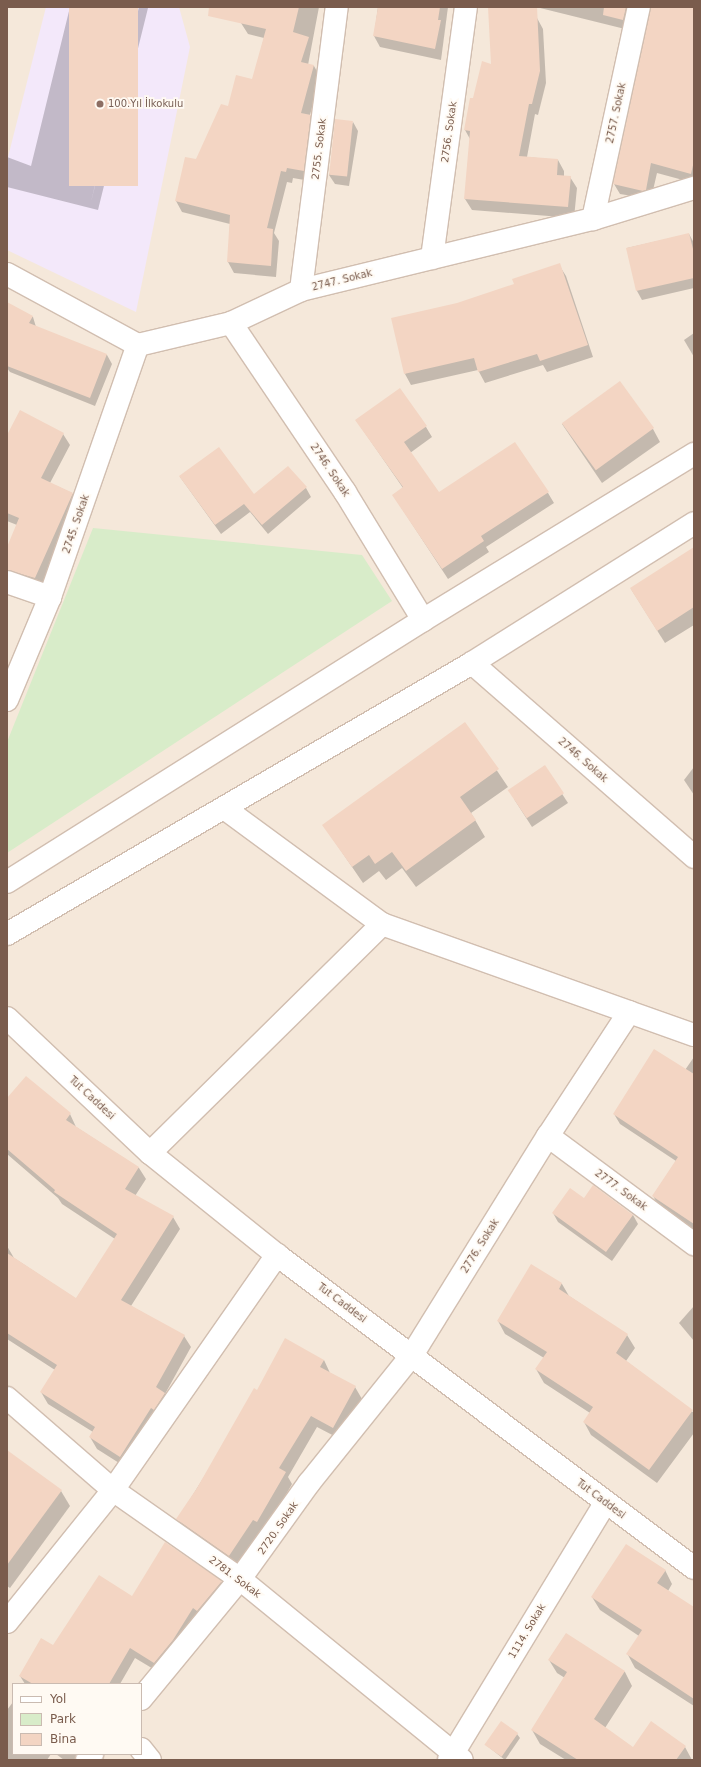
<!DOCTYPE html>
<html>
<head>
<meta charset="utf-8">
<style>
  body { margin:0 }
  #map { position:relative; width:701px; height:1767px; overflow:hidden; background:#fdf6ec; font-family:"DejaVu Sans",sans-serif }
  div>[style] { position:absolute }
  .residential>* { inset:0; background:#f5e8da }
  .education>* { inset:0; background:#f3e8fa }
  .green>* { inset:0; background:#d8ecc9 }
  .shadow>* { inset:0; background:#0003 }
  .building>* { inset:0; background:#f3d5c3; transform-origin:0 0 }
  .roads { filter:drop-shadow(1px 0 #d1beb0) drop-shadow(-1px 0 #d1beb0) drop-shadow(0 1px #d1beb0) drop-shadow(0 -1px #d1beb0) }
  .street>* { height:22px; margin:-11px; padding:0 11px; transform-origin:11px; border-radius:11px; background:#fff }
  .secondary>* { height:22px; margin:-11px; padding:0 11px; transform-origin:11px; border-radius:11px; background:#fff }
  .dots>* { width:11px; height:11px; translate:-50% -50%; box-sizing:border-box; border:2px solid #fffaf3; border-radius:50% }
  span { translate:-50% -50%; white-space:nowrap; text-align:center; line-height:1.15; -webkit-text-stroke:3.5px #fffaf3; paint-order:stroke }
  .education-label { font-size:10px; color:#785e54 }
  .left { translate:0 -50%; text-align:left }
  .street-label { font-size:10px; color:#7a5c4d }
  .frame { position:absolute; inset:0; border:8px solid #7a5c4d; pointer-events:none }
  .legend { position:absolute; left:12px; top:1683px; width:130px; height:72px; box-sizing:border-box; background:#fffaf3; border:1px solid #cabbb1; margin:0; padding:5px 7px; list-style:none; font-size:12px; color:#7a5c4d }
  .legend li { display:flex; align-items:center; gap:8px; height:20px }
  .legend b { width:20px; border:1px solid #cabbb1 }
</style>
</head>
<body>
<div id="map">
  <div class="residential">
    <div style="clip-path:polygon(evenodd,7px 7px,694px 7px,694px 1760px,7px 1760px,7px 7px,13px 1684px,141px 1684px,141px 1754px,13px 1754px,13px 1684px)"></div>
  </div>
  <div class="education">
    <div style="clip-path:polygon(46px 7px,179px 7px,190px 47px,136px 312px,7px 250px,7px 161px)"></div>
  </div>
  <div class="green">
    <div style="clip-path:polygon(93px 528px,362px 555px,392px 601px,7px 853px,7px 742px)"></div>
  </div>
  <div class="shadow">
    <div style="clip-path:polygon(70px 7px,137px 7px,91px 202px,139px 7px,148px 8px,98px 210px,7px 187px,7px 157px,31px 166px)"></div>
    <div style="clip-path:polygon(245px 7px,319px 7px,308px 65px,314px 66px,320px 77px,310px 115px,317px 127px,310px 181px,293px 178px,292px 183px,287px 182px,274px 233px,279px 241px,276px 277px,234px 273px,228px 262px,230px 224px,182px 212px,176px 201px,196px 160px,229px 107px,253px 80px,264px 38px,248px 34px,241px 23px)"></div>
    <div style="clip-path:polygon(378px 7px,448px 7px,441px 60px,380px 47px,374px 36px)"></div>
    <div style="clip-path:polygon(536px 7px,639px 7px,629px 30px)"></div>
    <div style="clip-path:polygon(651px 7px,694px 7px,694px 183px,657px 173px,651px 199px,620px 194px,614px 184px)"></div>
    <div style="clip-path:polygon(537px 18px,543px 29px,546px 83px,538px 115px,535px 114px,527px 157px,558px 160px,564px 171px,564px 176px,570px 177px,577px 188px,574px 218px,472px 210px,465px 199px,470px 139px,465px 130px,474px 99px,492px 65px)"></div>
    <div style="clip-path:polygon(353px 122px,358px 131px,349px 186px,335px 184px,329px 175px)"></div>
    <div style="clip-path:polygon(689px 234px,694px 243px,694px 288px,642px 300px,637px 291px,627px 248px)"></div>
    <div style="clip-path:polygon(559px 265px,566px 276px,593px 357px,547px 372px,543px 365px,485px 383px,478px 370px,411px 385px,405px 374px,457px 304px,515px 285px)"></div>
    <div style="clip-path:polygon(7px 303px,33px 317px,36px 327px,107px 355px,112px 364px,95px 406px,10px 372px,7px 368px)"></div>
    <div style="clip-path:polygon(694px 333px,694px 357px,684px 340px)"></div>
    <div style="clip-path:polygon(356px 420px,426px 427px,432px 437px,410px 453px,439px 493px,548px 493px,554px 503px,486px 547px,489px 552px,448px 579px,393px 495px,403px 488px)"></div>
    <div style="clip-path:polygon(562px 424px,653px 429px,660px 442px,602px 483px)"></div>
    <div style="clip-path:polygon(63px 434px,70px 445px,50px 483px,72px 493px,79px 505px,41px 589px,7px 580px,7px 549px,17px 525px,7px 521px,7px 437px)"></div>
    <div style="clip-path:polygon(180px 477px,254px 495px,306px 488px,311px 497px,268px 534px,250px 512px,221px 534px)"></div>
    <div style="clip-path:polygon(694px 548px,694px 625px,665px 643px,631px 589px)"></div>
    <div style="clip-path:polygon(465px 723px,508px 787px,471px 813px,485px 837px,416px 887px,402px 868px,386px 880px,379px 871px,363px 883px,324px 826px)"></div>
    <div style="clip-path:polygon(544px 766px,568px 803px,532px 827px,514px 799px)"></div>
    <div style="clip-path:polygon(694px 767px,694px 795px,684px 780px)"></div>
    <div style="clip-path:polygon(694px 1057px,694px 1230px,659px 1206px,653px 1196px,676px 1161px,620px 1124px,614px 1114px,685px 1070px)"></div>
    <div style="clip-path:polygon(31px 1081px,70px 1114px,76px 1127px,139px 1168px,146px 1179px,135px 1196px,173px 1217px,180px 1229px,131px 1306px,184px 1336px,191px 1347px,165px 1394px,171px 1406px,127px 1468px,97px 1449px,90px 1437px,93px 1432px,48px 1404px,41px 1392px,55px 1370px,7px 1339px,7px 1246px,14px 1258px,76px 1299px,115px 1239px,62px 1204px,58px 1198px,7px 1154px,7px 1100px)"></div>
    <div style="clip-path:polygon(584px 1200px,633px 1215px,638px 1224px,612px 1261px,558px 1222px,553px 1213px)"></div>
    <div style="clip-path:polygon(531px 1266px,562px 1284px,569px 1296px,627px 1335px,635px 1348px,626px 1361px,694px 1413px,694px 1433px,657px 1483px,591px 1435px,584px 1422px,590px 1413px,544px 1383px,536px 1369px,544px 1358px,505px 1334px,498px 1321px)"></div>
    <div style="clip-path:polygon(694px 1306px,694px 1341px,679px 1323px)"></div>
    <div style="clip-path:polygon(324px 1360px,330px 1373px,355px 1387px,362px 1399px,340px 1439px,317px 1427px,288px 1477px,292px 1484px,264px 1533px,260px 1531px,236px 1567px,185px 1531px,178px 1519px,257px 1391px)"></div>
    <div style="clip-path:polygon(7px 1452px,61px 1491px,70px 1506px,10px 1588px,7px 1586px)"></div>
    <div style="clip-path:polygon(665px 1570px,672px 1584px,668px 1591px,694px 1608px,694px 1706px,635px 1668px,628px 1655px,639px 1636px,600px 1610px,592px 1597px)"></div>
    <div style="clip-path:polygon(221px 1582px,227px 1592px,160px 1673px,135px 1658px,120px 1684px,25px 1684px,20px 1676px,54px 1646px,132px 1598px)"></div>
    <div style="clip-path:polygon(566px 1634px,625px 1672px,632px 1686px,605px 1728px,633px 1748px,685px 1747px,692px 1760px,566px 1760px,540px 1744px,532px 1730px,565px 1678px,557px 1673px,549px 1660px)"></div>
    <div style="clip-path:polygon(13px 1702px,13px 1754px,51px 1754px,47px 1760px,7px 1760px,7px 1710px)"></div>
    <div style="clip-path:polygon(517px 1734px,520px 1738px,505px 1760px,486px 1745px)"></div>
    <div style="clip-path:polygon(56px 1754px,78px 1754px,74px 1760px,64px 1760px)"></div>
  </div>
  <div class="building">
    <div style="left:69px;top:7px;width:69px;height:179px"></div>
    <div style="clip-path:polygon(209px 7px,299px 7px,293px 32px,309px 37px,301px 62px,314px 65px,301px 113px,311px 115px,304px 171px,287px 168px,286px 172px,281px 171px,267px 228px,273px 229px,271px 266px,227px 262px,230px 215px,175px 201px,185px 157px,196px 159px,221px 104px,228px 106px,236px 75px,252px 79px,266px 29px,208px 16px)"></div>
    <div style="clip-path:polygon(378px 7px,440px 7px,438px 20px,441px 20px,435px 49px,373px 36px)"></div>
    <div style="clip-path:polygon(488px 7px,537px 7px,540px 71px,532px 104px,529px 104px,519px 156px,558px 159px,557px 175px,571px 176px,568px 207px,464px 199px,470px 131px,464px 130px,470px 98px,473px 98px,482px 61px,491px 64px)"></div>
    <div style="clip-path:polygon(604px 7px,626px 7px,623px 20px,603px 15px)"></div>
    <div style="clip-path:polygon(651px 7px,694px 7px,694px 161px,691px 174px,651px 163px,646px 190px,643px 191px,613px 184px)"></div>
    <div style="left:335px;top:119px;width:18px;height:56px;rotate:6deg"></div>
    <div style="clip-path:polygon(689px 233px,694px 253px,694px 278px,636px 291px,626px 248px)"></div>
    <div style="clip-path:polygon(560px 263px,588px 345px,540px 361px,537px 354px,478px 372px,474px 358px,404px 374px,391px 318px,457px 303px,514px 284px,512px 279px)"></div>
    <div style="clip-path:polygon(7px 302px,33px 316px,29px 323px,107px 354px,90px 398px,7px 366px)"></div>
    <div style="left:620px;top:381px;width:58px;height:72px;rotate:54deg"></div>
    <div style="clip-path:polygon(400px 388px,427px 426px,404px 442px,439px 492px,515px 442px,549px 492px,481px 536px,484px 541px,442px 569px,392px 495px,403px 487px,355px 420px)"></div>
    <div style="clip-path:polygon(20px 410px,64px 433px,41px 478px,73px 493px,35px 578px,7px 570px,7px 547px,19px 518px,7px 513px,7px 435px)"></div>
    <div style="clip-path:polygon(219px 447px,254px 494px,288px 466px,307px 487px,262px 525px,244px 504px,215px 525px,179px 476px)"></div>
    <div style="clip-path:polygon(694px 547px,694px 607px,657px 631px,630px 588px)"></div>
    <div style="clip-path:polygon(465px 722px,499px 769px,460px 797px,476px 820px,406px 871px,392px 852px,375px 864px,369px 855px,352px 867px,322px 825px)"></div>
    <div style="left:545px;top:765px;width:34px;height:45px;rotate:56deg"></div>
    <div style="clip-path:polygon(654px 1049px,694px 1074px,694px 1224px,652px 1196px,678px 1157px,613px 1114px)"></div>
    <div style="clip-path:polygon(26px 1076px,71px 1113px,66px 1120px,139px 1167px,125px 1189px,174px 1216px,121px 1300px,185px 1335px,156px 1387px,165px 1393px,154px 1410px,151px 1408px,120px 1457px,89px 1437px,95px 1427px,40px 1392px,57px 1365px,7px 1333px,7px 1253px,76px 1298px,117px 1234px,54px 1192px,55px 1190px,7px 1149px,7px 1098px)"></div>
    <div style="clip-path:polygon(593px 1185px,633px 1215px,606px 1252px,552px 1213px,570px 1188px,584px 1198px)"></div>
    <div style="clip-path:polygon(531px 1264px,562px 1283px,559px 1289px,628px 1334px,616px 1353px,693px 1410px,649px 1470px,583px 1422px,593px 1407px,535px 1369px,547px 1352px,497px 1321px)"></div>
    <div style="clip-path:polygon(285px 1338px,324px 1360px,320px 1367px,356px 1386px,333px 1428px,311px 1416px,279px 1468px,286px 1472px,257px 1522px,253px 1520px,229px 1556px,176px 1519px,197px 1488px,254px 1388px,257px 1390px)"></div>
    <div style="clip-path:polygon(7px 1450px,62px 1490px,7px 1565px)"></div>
    <div style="clip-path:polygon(165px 1542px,222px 1581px,197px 1611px,193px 1608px,173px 1640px,154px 1663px,130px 1648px,109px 1684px,33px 1684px,19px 1676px,41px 1638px,53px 1645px,99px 1575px,132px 1596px)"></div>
    <div style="clip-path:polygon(626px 1544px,666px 1570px,657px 1583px,694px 1607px,694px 1699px,626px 1654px,642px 1630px,591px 1597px)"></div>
    <div style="clip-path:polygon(566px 1633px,625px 1671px,594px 1719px,633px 1747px,651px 1721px,686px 1746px,676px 1760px,578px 1760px,531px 1730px,567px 1672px,548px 1660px)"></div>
    <div style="left:501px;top:1721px;width:21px;height:29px;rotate:35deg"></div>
  </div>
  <div class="roads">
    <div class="street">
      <div style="left:593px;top:219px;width:217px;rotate:-77.8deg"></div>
      <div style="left:432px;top:258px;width:253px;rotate:-82.3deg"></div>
      <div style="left:7px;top:274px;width:149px;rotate:28.5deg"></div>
      <div style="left:138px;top:345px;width:96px;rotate:-13.3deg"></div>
      <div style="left:231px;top:323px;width:77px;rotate:-25.2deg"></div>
      <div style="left:301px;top:290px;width:301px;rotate:-13.7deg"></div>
      <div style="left:593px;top:219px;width:106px;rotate:-17.1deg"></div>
      <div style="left:301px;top:290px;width:285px;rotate:-82.8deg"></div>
      <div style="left:231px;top:323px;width:204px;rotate:56deg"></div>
      <div style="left:345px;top:492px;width:150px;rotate:58.6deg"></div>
      <div style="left:7px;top:582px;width:46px;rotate:19.2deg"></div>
      <div style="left:472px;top:663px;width:295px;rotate:41.1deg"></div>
      <div style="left:7px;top:700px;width:112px;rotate:-67.3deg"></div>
      <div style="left:50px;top:597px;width:267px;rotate:-70.8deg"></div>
      <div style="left:224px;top:808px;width:196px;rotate:36.3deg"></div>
      <div style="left:382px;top:924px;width:262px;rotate:19.6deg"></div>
      <div style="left:548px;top:1136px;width:182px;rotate:36.5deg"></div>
      <div style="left:150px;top:1153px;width:326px;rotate:-44.6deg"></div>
      <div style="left:7px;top:1398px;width:140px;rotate:41deg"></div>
      <div style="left:113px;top:1490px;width:155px;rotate:35deg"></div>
      <div style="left:240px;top:1579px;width:286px;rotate:39.2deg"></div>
      <div style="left:7px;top:1622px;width:169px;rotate:-51.2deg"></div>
      <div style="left:113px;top:1490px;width:287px;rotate:-55.1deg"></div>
      <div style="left:141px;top:1699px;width:156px;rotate:-50.5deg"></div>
      <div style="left:240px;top:1579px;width:118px;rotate:-54.3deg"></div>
      <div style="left:309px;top:1483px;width:164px;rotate:-51.2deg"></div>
      <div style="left:412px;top:1355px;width:258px;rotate:-58.2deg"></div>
      <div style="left:548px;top:1136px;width:148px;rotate:-56.8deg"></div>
      <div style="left:629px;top:1012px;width:69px;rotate:19.5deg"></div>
      <div style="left:141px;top:1749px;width:14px;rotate:51deg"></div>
      <div style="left:87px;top:1760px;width:8px;rotate:-50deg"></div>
      <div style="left:449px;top:1760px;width:301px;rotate:-58.7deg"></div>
    </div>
    <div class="secondary">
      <div style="left:7px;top:882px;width:492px;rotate:-32.2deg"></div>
      <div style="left:423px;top:620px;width:318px;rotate:-31.5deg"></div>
      <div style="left:7px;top:934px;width:538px;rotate:-30.23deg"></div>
      <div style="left:472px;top:663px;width:262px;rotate:-32.2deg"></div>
      <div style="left:7px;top:1018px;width:197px;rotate:43.4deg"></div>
      <div style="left:150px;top:1153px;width:163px;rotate:38.8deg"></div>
      <div style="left:277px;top:1255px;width:521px;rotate:36.89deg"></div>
    </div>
  </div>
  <div class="dots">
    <div style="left:100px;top:104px;background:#8d6e63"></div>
  </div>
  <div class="education-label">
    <span class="left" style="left:108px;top:104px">100.Yıl İlkokulu</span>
  </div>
  <div class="street-label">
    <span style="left:616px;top:113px;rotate:-78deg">2757. Sokak</span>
    <span style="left:449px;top:132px;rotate:-82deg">2756. Sokak</span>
    <span style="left:319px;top:149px;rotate:-83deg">2755. Sokak</span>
    <span style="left:342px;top:280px;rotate:-14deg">2747. Sokak</span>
    <span style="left:330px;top:470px;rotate:56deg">2746. Sokak</span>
    <span style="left:76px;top:524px;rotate:-71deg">2745. Sokak</span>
    <span style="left:583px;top:760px;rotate:41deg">2746. Sokak</span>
    <span style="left:92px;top:1098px;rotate:43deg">Tut Caddesi</span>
    <span style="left:621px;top:1190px;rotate:36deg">2777. Sokak</span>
    <span style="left:480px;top:1246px;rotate:-58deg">2776. Sokak</span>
    <span style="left:342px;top:1303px;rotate:37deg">Tut Caddesi</span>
    <span style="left:601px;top:1499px;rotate:37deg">Tut Caddesi</span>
    <span style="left:278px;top:1528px;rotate:-55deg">2720. Sokak</span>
    <span style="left:235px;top:1577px;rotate:37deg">2781. Sokak</span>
    <span style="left:527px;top:1631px;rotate:-59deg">1114. Sokak</span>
  </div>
  <div class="frame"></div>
  <ul class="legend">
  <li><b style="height:5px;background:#fff"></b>Yol</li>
  <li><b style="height:11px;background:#d8ecc9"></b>Park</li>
  <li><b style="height:11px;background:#f3d5c3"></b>Bina</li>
  </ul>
</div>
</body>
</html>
